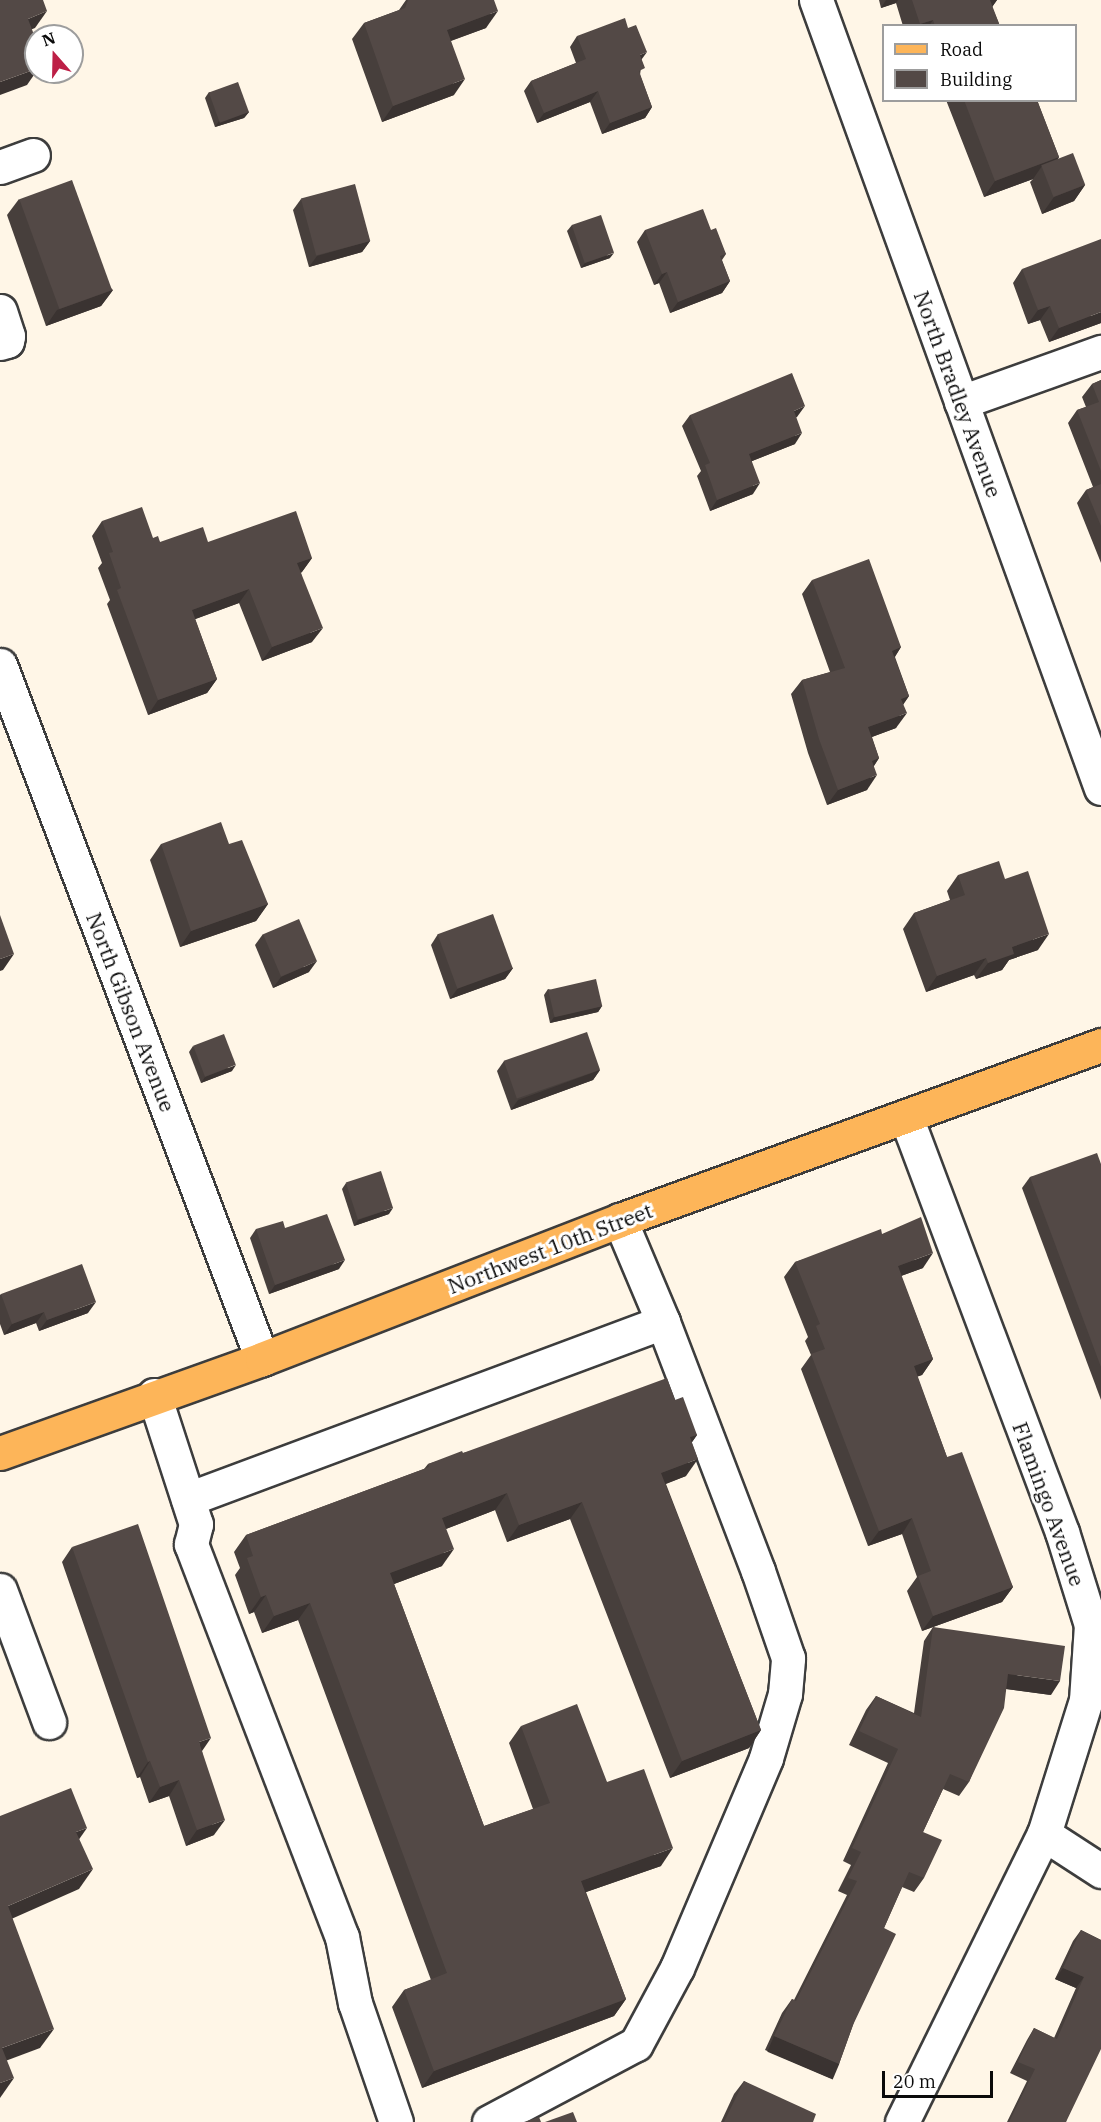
<!DOCTYPE html>
<html>
<head>
<meta charset="utf-8">
<style>
  body { margin:0 }
  #map { position:relative; width:1101px; height:2122px; overflow:hidden; background:#fff6e7; font-family:"IBM Plex Serif",serif }
  div>[style] { position:absolute }
  .roads { filter:drop-shadow(2px 0 #3d3d3d) drop-shadow(-2px 0 #3d3d3d) drop-shadow(0 2px #3d3d3d) drop-shadow(0 -2px #3d3d3d) }
  .minor>* { height:33px; margin:-16.5px; padding:0 16.5px; transform-origin:16.5px; border-radius:16.5px; background:#fff }
  .major>* { height:33px; margin:-16.5px; padding:0 16.5px; transform-origin:16.5px; border-radius:16.5px; background:#fdb559 }
  .wall>* { inset:0; background:#473f3c }
  .shaded-wall>* { inset:0; background:#3a3331; transform-origin:0 0 }
  .building>* { inset:0; background:#534946; transform-origin:0 0 }
  span { translate:-50% -50%; white-space:nowrap; text-align:center; line-height:1.15; -webkit-text-stroke:6px #fff; paint-order:stroke }
  .street-label { font-size:21px; color:#0a0a0a }
  .legend { position:absolute; left:882px; top:24px; width:195px; height:78px; box-sizing:border-box; background:#fff; border:2px solid #9d9d9d; margin:0; padding:8px 10px; list-style:none; font-size:18px; color:#0a0a0a }
  .legend li { display:flex; align-items:center; gap:12px; height:30px }
  .legend b { width:30px; border:2px solid #9d9d9d }
  .north { position:absolute; left:24px; top:24px; width:60px; height:60px; box-sizing:border-box; background:#fff; border:2px solid #9d9d9d; border-radius:50%; rotate:340deg; font-size:16px; font-weight:700; line-height:24px; text-align:center; color:#0a0a0a }
  .north::after { content:''; display:block; margin:auto; width:21px; height:27px; background:#bd1f46; clip-path:polygon(50% 0,100% 100%,50% 72%,0 100%) }
  .scale { position:absolute; left:882px; top:2071px; width:111px; height:27px; box-sizing:border-box; border:3px solid #0a0a0a; border-top:0; padding-left:8px; font-size:18px; line-height:21px; white-space:nowrap; color:#0a0a0a; -webkit-text-stroke:4px #fff; paint-order:stroke }
</style>
</head>
<body>
<div id="map">
  <div class="roads">
    <div class="minor">
      <div style="left:816px;top:0;width:838px;rotate:70.12deg"></div>
      <div style="left:0;top:167px;width:35px;rotate:-20deg"></div>
      <div style="left:0;top:311px;width:26px;rotate:72deg"></div>
      <div style="left:8px;top:336px;width:5px;rotate:101deg"></div>
      <div style="left:7px;top:341px;width:7px;rotate:164deg"></div>
      <div style="left:961px;top:402px;width:149px;rotate:-19.7deg"></div>
      <div style="left:0;top:665px;width:742px;rotate:69.32deg"></div>
      <div style="left:154px;top:1395px;width:136px;rotate:72deg"></div>
      <div style="left:196px;top:1524px;width:21px;rotate:104deg"></div>
      <div style="left:191px;top:1544px;width:421px;rotate:69deg"></div>
      <div style="left:342px;top:1937px;width:67px;rotate:78.9deg"></div>
      <div style="left:355px;top:2003px;width:126px;rotate:71deg"></div>
      <div style="left:188px;top:1499px;width:507px;rotate:-20.44deg"></div>
      <div style="left:0;top:1590px;width:141px;rotate:69.6deg"></div>
      <div style="left:1044px;top:1834px;width:68px;rotate:33deg"></div>
      <div style="left:489px;top:2122px;width:166px;rotate:-28deg"></div>
      <div style="left:636px;top:2044px;width:86px;rotate:-61.7deg"></div>
      <div style="left:677px;top:1968px;width:228px;rotate:-67deg"></div>
      <div style="left:766px;top:1758px;width:67px;rotate:-73.5deg"></div>
      <div style="left:785px;top:1694px;width:36px;rotate:-85deg"></div>
      <div style="left:788px;top:1658px;width:92px;rotate:-109deg"></div>
      <div style="left:758px;top:1571px;width:267px;rotate:-110.9deg"></div>
      <div style="left:663px;top:1322px;width:111px;rotate:-112.9deg"></div>
      <div style="left:902px;top:2122px;width:321px;rotate:-63.8deg"></div>
      <div style="left:1044px;top:1834px;width:140px;rotate:-72.6deg"></div>
      <div style="left:1086px;top:1700px;width:75px;rotate:-86.2deg"></div>
      <div style="left:1091px;top:1625px;width:97px;rotate:-107.3deg"></div>
      <div style="left:1062px;top:1532px;width:444px;rotate:-110.6deg"></div>
    </div>
    <div class="major">
      <div style="left:0;top:1453px;width:278px;rotate:-19.7deg"></div>
      <div style="left:262px;top:1359px;width:384px;rotate:-21.2deg"></div>
      <div style="left:620px;top:1220px;width:512px;rotate:-19.99deg"></div>
    </div>
  </div>
  <div class="wall">
    <div style="clip-path:polygon(406px 0,494px 0,486px 28px,451px 41px,454px 95px,382px 122px,352px 39px,364px 23px,399px 10px)"></div>
    <div style="clip-path:polygon(879px 0,997px 0,992px 7px,1000px 26px,903px 26px,896px 3px,881px 8px)"></div>
    <div style="clip-path:polygon(577px 36px,642px 60px,640px 75px,652px 107px,645px 118px,602px 134px,590px 102px,537px 123px,524px 91px,531px 81px,576px 63px,570px 47px)"></div>
    <div style="clip-path:polygon(209px 92px,249px 112px,244px 118px,215px 127px,205px 98px)"></div>
    <div style="clip-path:polygon(946px 100px,1037px 100px,1059px 157px,1058px 159px,1085px 185px,1074px 201px,1042px 214px,1030px 182px,1033px 179px,984px 197px)"></div>
    <div style="clip-path:polygon(19px 199px,113px 290px,101px 306px,46px 326px,7px 215px)"></div>
    <div style="clip-path:polygon(301px 199px,370px 241px,362px 252px,309px 267px,293px 210px)"></div>
    <div style="clip-path:polygon(572px 225px,610px 258px,581px 268px,567px 231px)"></div>
    <div style="clip-path:polygon(645px 230px,711px 230px,726px 254px,722px 260px,730px 281px,722px 293px,670px 313px,659px 283px,654px 285px,637px 242px)"></div>
    <div style="clip-path:polygon(1022px 269px,1101px 323px,1049px 342px,1040px 320px,1028px 324px,1013px 283px)"></div>
    <div style="clip-path:polygon(1101px 380px,1101px 563px,1077px 503px,1086px 490px,1093px 487px,1068px 423px,1077px 410px,1086px 407px,1082px 397px,1092px 384px)"></div>
    <div style="clip-path:polygon(690px 415px,797px 417px,796px 417px,795px 444px,752px 461px,753px 494px,710px 511px,697px 476px,701px 471px,682px 426px)"></div>
    <div style="clip-path:polygon(102px 521px,153px 538px,160px 542px,208px 542px,312px 558px,301px 573px,312px 642px,262px 661px,239px 603px,195px 619px,217px 679px,207px 693px,148px 715px,107px 604px,110px 600px,98px 568px,102px 563px,92px 536px)"></div>
    <div style="clip-path:polygon(812px 580px,901px 647px,895px 657px,909px 696px,903px 704px,896px 728px,872px 737px,879px 758px,874px 766px,867px 790px,827px 805px,808px 753px,791px 694px,802px 680px,830px 672px,802px 594px)"></div>
    <div style="clip-path:polygon(161px 844px,229px 844px,268px 904px,256px 921px,180px 947px,150px 860px)"></div>
    <div style="clip-path:polygon(958px 875px,1005px 879px,1038px 950px,1009px 960px,1002px 970px,976px 979px,974px 975px,926px 992px,903px 929px,914px 913px,950px 900px,947px 891px)"></div>
    <div style="clip-path:polygon(263px 934px,309px 972px,273px 988px,255px 945px)"></div>
    <div style="clip-path:polygon(438px 934px,513px 968px,505px 979px,450px 999px,431px 945px)"></div>
    <div style="clip-path:polygon(548px 989px,602px 1006px,598px 1012px,550px 1023px,544px 995px)"></div>
    <div style="clip-path:polygon(193px 1046px,232px 1071px,201px 1083px,189px 1052px)"></div>
    <div style="clip-path:polygon(504px 1061px,600px 1070px,593px 1080px,511px 1110px,497px 1071px)"></div>
    <div style="clip-path:polygon(1101px 1164px,1101px 1400px,1022px 1188px,1030px 1177px)"></div>
    <div style="clip-path:polygon(346px 1183px,389px 1214px,354px 1226px,342px 1189px)"></div>
    <div style="clip-path:polygon(285px 1228px,339px 1269px,269px 1294px,250px 1238px,256px 1229px)"></div>
    <div style="clip-path:polygon(882px 1234px,923px 1268px,901px 1276px,933px 1359px,922px 1375px,917px 1376px,947px 1457px,1013px 1587px,1002px 1602px,922px 1631px,907px 1591px,917px 1577px,902px 1534px,868px 1546px,801px 1369px,811px 1355px,805px 1341px,808px 1337px,784px 1277px,795px 1262px)"></div>
    <div style="clip-path:polygon(1px 1294px,88px 1313px,39px 1331px,36px 1323px,4px 1335px,0 1324px,0 1295px)"></div>
    <div style="clip-path:polygon(675px 1400px,697px 1435px,692px 1442px,686px 1476px,666px 1484px,761px 1730px,749px 1748px,670px 1778px,570px 1519px,507px 1542px,495px 1510px,446px 1529px,442px 1566px,394px 1584px,484px 1826px,533px 1809px,509px 1743px,521px 1726px,607px 1782px,661px 1866px,586px 1892px,626px 1999px,614px 2016px,422px 2088px,392px 2007px,404px 1990px,431px 1980px,298px 1620px,262px 1633px,254px 1612px,249px 1614px,235px 1575px,240px 1568px,234px 1552px,246px 1535px,424px 1469px,428px 1464px,463px 1453px)"></div>
    <div style="clip-path:polygon(72px 1547px,202px 1751px,214px 1835px,186px 1846px,169px 1796px,149px 1803px,140px 1777px,137px 1778px,62px 1562px)"></div>
    <div style="clip-path:polygon(933px 1627px,1051px 1695px,1006px 1689px,969px 1782px,959px 1796px,943px 1789px,923px 1832px,924px 1878px,914px 1892px,902px 1887px,884px 1928px,853px 2025px,839px 2064px,830px 2078px,765px 2050px,782px 2013px,792px 1999px,794px 2000px,847px 1895px,838px 1891px,851px 1865px,843px 1861px,888px 1763px,849px 1745px,866px 1710px,876px 1696px,914px 1713px,924px 1641px)"></div>
    <div style="clip-path:polygon(1081px 1930px,1101px 1940px,1066px 2122px,1007px 2122px,1027px 2081px,1010px 2073px,1027px 2040px,1034px 2028px,1054px 2038px,1076px 1988px,1055px 1979px,1073px 1941px)"></div>
    <div style="clip-path:polygon(744px 2081px,813px 2122px,721px 2122px,734px 2094px)"></div>
  </div>
  <div class="shaded-wall">
    <div style="clip-path:polygon(886px 0,898px 0,896px 3px,881px 8px)"></div>
    <div style="clip-path:polygon(988px 0,997px 0,990px 10px)"></div>
    <div style="clip-path:polygon(47px 11px,35px 28px,17px 35px,28px 19px)"></div>
    <div style="clip-path:polygon(498px 11px,486px 28px,436px 46px,447px 30px)"></div>
    <div style="clip-path:polygon(933px 20px,929px 26px,919px 26px,920px 24px)"></div>
    <div style="clip-path:polygon(647px 52px,639px 63px,640px 55px)"></div>
    <div style="clip-path:polygon(36px 69px,36px 72px,27px 85px,0 95px,0 82px)"></div>
    <div style="clip-path:polygon(465px 79px,454px 95px,382px 122px,393px 106px)"></div>
    <div style="clip-path:polygon(598px 91px,590px 102px,537px 123px,544px 113px)"></div>
    <div style="clip-path:polygon(652px 107px,645px 118px,602px 134px,610px 123px)"></div>
    <div style="clip-path:polygon(249px 112px,244px 118px,215px 127px,219px 121px)"></div>
    <div style="clip-path:polygon(1059px 157px,1048px 173px,1042px 166px,1033px 179px,984px 197px,995px 181px)"></div>
    <div style="clip-path:polygon(1085px 185px,1074px 201px,1042px 214px,1054px 197px)"></div>
    <div style="clip-path:polygon(370px 241px,362px 252px,309px 267px,317px 256px)"></div>
    <div style="clip-path:polygon(614px 253px,610px 258px,581px 268px,585px 263px)"></div>
    <div style="clip-path:polygon(667px 272px,659px 283px,654px 285px,662px 274px)"></div>
    <div style="clip-path:polygon(730px 281px,722px 293px,670px 313px,678px 302px)"></div>
    <div style="clip-path:polygon(113px 290px,101px 306px,46px 326px,57px 310px)"></div>
    <div style="clip-path:polygon(1050px 306px,1040px 320px,1028px 324px,1038px 310px)"></div>
    <div style="clip-path:polygon(1101px 312px,1101px 323px,1049px 342px,1059px 328px)"></div>
    <div style="clip-path:polygon(805px 406px,797px 417px,786px 422px,794px 411px)"></div>
    <div style="clip-path:polygon(802px 433px,795px 444px,742px 465px,749px 454px)"></div>
    <div style="clip-path:polygon(760px 483px,753px 494px,710px 511px,717px 500px)"></div>
    <div style="clip-path:polygon(312px 558px,302px 572px,287px 578px,297px 563px)"></div>
    <div style="clip-path:polygon(249px 589px,239px 603px,182px 624px,192px 610px)"></div>
    <div style="clip-path:polygon(323px 628px,312px 642px,262px 661px,272px 647px)"></div>
    <div style="clip-path:polygon(901px 647px,891px 662px,892px 651px)"></div>
    <div style="clip-path:polygon(217px 679px,207px 693px,148px 715px,158px 700px)"></div>
    <div style="clip-path:polygon(909px 696px,899px 711px,901px 699px)"></div>
    <div style="clip-path:polygon(907px 713px,896px 728px,858px 742px,868px 727px)"></div>
    <div style="clip-path:polygon(879px 758px,869px 773px,872px 761px)"></div>
    <div style="clip-path:polygon(877px 775px,867px 790px,827px 805px,838px 790px)"></div>
    <div style="clip-path:polygon(268px 904px,256px 921px,180px 947px,191px 931px)"></div>
    <div style="clip-path:polygon(1049px 934px,1038px 950px,1009px 960px,1002px 970px,976px 979px,988px 963px,1012px 947px)"></div>
    <div style="clip-path:polygon(14px 954px,3px 970px,0 971px,0 959px)"></div>
    <div style="clip-path:polygon(986px 958px,974px 975px,926px 992px,937px 976px)"></div>
    <div style="clip-path:polygon(317px 961px,309px 972px,273px 988px,281px 977px)"></div>
    <div style="clip-path:polygon(513px 968px,505px 979px,450px 999px,458px 988px)"></div>
    <div style="clip-path:polygon(602px 1006px,598px 1012px,550px 1023px,554px 1017px)"></div>
    <div style="clip-path:polygon(236px 1065px,232px 1071px,201px 1083px,205px 1077px)"></div>
    <div style="clip-path:polygon(600px 1070px,593px 1080px,511px 1110px,518px 1100px)"></div>
    <div style="clip-path:polygon(393px 1208px,389px 1214px,354px 1226px,358px 1220px)"></div>
    <div style="clip-path:polygon(933px 1253px,923px 1268px,887px 1281px,898px 1266px)"></div>
    <div style="clip-path:polygon(345px 1260px,339px 1269px,269px 1294px,275px 1285px)"></div>
    <div style="clip-path:polygon(96px 1302px,88px 1313px,39px 1331px,47px 1320px)"></div>
    <div style="clip-path:polygon(44px 1312px,36px 1323px,4px 1335px,12px 1324px)"></div>
    <div style="clip-path:polygon(933px 1359px,922px 1375px,903px 1382px,914px 1366px)"></div>
    <div style="clip-path:polygon(697px 1435px,685px 1452px,690px 1437px)"></div>
    <div style="clip-path:polygon(698px 1459px,686px 1476px,649px 1490px,661px 1473px)"></div>
    <div style="clip-path:polygon(507px 1493px,495px 1510px,430px 1535px,442px 1518px)"></div>
    <div style="clip-path:polygon(582px 1502px,570px 1519px,507px 1542px,519px 1525px)"></div>
    <div style="clip-path:polygon(912px 1518px,902px 1534px,868px 1546px,879px 1531px)"></div>
    <div style="clip-path:polygon(454px 1549px,442px 1566px,378px 1590px,390px 1573px)"></div>
    <div style="clip-path:polygon(1013px 1587px,1002px 1602px,922px 1631px,933px 1616px)"></div>
    <div style="clip-path:polygon(266px 1595px,254px 1612px,249px 1614px,261px 1597px)"></div>
    <div style="clip-path:polygon(310px 1603px,298px 1620px,262px 1633px,274px 1616px)"></div>
    <div style="clip-path:polygon(1008px 1674px,1060px 1681px,1051px 1695px,999px 1688px)"></div>
    <div style="clip-path:polygon(761px 1730px,749px 1748px,670px 1778px,682px 1761px)"></div>
    <div style="clip-path:polygon(211px 1738px,200px 1754px,199px 1742px)"></div>
    <div style="clip-path:polygon(150px 1761px,140px 1777px,137px 1778px,148px 1762px)"></div>
    <div style="clip-path:polygon(179px 1780px,169px 1796px,149px 1803px,160px 1787px)"></div>
    <div style="clip-path:polygon(225px 1820px,214px 1835px,186px 1846px,197px 1830px)"></div>
    <div style="clip-path:polygon(87px 1828px,73px 1848px,76px 1832px)"></div>
    <div style="clip-path:polygon(673px 1848px,661px 1866px,569px 1898px,581px 1881px)"></div>
    <div style="clip-path:polygon(93px 1869px,79px 1889px,0 1924px,8px 1906px)"></div>
    <div style="clip-path:polygon(1063px 1968px,1084px 1977px,1076px 1988px,1055px 1979px)"></div>
    <div style="clip-path:polygon(626px 1999px,614px 2016px,422px 2088px,434px 2071px)"></div>
    <div style="clip-path:polygon(54px 2029px,40px 2048px,0 2063px,2px 2048px)"></div>
    <div style="left:774px;top:2036px;width:71px;height:17px;rotate:23deg"></div>
    <div style="clip-path:polygon(14px 2078px,0 2098px,0 2083px)"></div>
  </div>
  <div class="building">
    <div style="clip-path:polygon(0 0,43px 0,47px 11px,28px 19px,36px 40px,36px 52px,32px 53px,36px 63px,36px 69px,0 82px)"></div>
    <div style="clip-path:polygon(408px 0,494px 0,498px 11px,447px 30px,465px 79px,393px 106px,364px 23px,405px 8px)"></div>
    <div style="clip-path:polygon(912px 0,990px 0,1000px 26px,935px 26px,933px 20px,920px 24px)"></div>
    <div style="clip-path:polygon(625px 18px,628px 28px,636px 25px,647px 52px,640px 55px,645px 68px,639px 71px,652px 107px,610px 123px,598px 91px,544px 113px,531px 81px,586px 59px,577px 36px)"></div>
    <div style="left:238px;top:82px;width:32px;height:31px;rotate:70deg"></div>
    <div style="clip-path:polygon(964px 100px,1037px 100px,1059px 157px,995px 181px)"></div>
    <div style="left:1073px;top:153px;width:34px;height:34px;rotate:69deg"></div>
    <div style="left:72px;top:180px;width:117px;height:56px;rotate:70deg"></div>
    <div style="left:355px;top:184px;width:59px;height:56px;rotate:75deg"></div>
    <div style="clip-path:polygon(703px 209px,711px 230px,716px 228px,726px 254px,720px 256px,730px 281px,678px 302px,667px 272px,662px 274px,645px 230px)"></div>
    <div style="left:601px;top:215px;width:40px;height:31px;rotate:71deg"></div>
    <div style="clip-path:polygon(1101px 239px,1101px 312px,1059px 328px,1050px 306px,1038px 310px,1022px 269px)"></div>
    <div style="clip-path:polygon(792px 373px,805px 406px,794px 411px,802px 433px,749px 454px,760px 483px,717px 500px,705px 465px,710px 463px,690px 415px)"></div>
    <div style="clip-path:polygon(1101px 380px,1101px 471px,1077px 410px,1099px 402px,1092px 384px)"></div>
    <div style="clip-path:polygon(1101px 484px,1101px 526px,1086px 490px)"></div>
    <div style="clip-path:polygon(142px 507px,153px 538px,158px 536px,160px 542px,203px 527px,208px 542px,296px 511px,312px 558px,297px 563px,323px 628px,272px 647px,249px 589px,192px 610px,217px 679px,158px 700px,117px 590px,121px 588px,109px 553px,113px 552px,102px 521px)"></div>
    <div style="clip-path:polygon(869px 559px,901px 647px,892px 651px,909px 696px,901px 699px,907px 713px,868px 727px,879px 758px,872px 761px,877px 775px,838px 790px,819px 739px,802px 680px,845px 668px,812px 580px)"></div>
    <div style="clip-path:polygon(221px 822px,229px 844px,242px 840px,268px 904px,191px 931px,161px 844px)"></div>
    <div style="clip-path:polygon(999px 861px,1005px 879px,1028px 871px,1049px 934px,1012px 947px,1014px 954px,988px 963px,986px 958px,937px 976px,914px 913px,965px 895px,958px 875px)"></div>
    <div style="left:493px;top:914px;width:58px;height:59px;rotate:70deg"></div>
    <div style="clip-path:polygon(0 915px,14px 954px,0 959px)"></div>
    <div style="left:299px;top:919px;width:46px;height:39px;rotate:67deg"></div>
    <div style="left:596px;top:979px;width:28px;height:49px;rotate:77deg"></div>
    <div style="left:587px;top:1032px;width:40px;height:88px;rotate:71deg"></div>
    <div style="left:224px;top:1034px;width:33px;height:33px;rotate:69deg"></div>
    <div style="clip-path:polygon(1097px 1153px,1101px 1164px,1101px 1367px,1030px 1177px)"></div>
    <div style="left:381px;top:1171px;width:39px;height:37px;rotate:72deg"></div>
    <div style="clip-path:polygon(327px 1214px,345px 1260px,275px 1285px,256px 1229px,283px 1221px,285px 1228px)"></div>
    <div style="clip-path:polygon(921px 1217px,933px 1253px,898px 1266px,933px 1359px,914px 1366px,947px 1457px,962px 1452px,1013px 1587px,933px 1616px,918px 1576px,931px 1571px,912px 1518px,879px 1531px,811px 1354px,825px 1349px,816px 1326px,820px 1324px,795px 1262px,881px 1229px,882px 1234px)"></div>
    <div style="clip-path:polygon(82px 1264px,96px 1302px,47px 1320px,44px 1312px,12px 1324px,1px 1294px)"></div>
    <div style="clip-path:polygon(667px 1378px,675px 1400px,683px 1397px,697px 1435px,690px 1437px,698px 1459px,661px 1473px,761px 1730px,682px 1761px,582px 1502px,519px 1525px,507px 1493px,442px 1518px,454px 1549px,390px 1573px,484px 1826px,550px 1803px,521px 1726px,577px 1704px,607px 1782px,644px 1769px,673px 1848px,581px 1881px,626px 1999px,434px 2071px,404px 1990px,447px 1973px,310px 1603px,274px 1616px,266px 1595px,261px 1597px,247px 1558px,253px 1556px,246px 1535px,429px 1467px,428px 1464px,462px 1451px,463px 1453px)"></div>
    <div style="clip-path:polygon(138px 1524px,211px 1738px,199px 1742px,225px 1820px,197px 1830px,179px 1780px,160px 1787px,150px 1761px,148px 1762px,72px 1547px)"></div>
    <div style="clip-path:polygon(933px 1627px,1065px 1646px,1060px 1681px,1008px 1674px,1004px 1708px,969px 1782px,950px 1774px,923px 1832px,942px 1840px,924px 1878px,909px 1872px,884px 1928px,896px 1934px,853px 2025px,839px 2064px,774px 2036px,792px 1999px,796px 2001px,857px 1881px,848px 1878px,861px 1852px,852px 1848px,898px 1749px,859px 1731px,876px 1696px,921px 1717px)"></div>
    <div style="clip-path:polygon(71px 1788px,87px 1828px,76px 1832px,93px 1869px,8px 1906px,54px 2029px,2px 2048px,14px 2078px,0 2083px,0 1816px)"></div>
    <div style="clip-path:polygon(1081px 1930px,1101px 1940px,1101px 2049px,1066px 2122px,1009px 2122px,1035px 2069px,1018px 2062px,1034px 2028px,1057px 2039px,1084px 1977px,1063px 1968px)"></div>
    <div style="clip-path:polygon(744px 2081px,816px 2114px,813px 2122px,724px 2122px)"></div>
    <div style="clip-path:polygon(573px 2112px,577px 2122px,545px 2122px)"></div>
    <div style="clip-path:polygon(539px 2117px,541px 2122px,524px 2122px)"></div>
  </div>
  <div class="street-label">
    <span style="left:958px;top:394px;rotate:70deg">North Bradley Avenue</span>
    <span style="left:131px;top:1012px;rotate:69deg">North Gibson Avenue</span>
    <span style="left:550px;top:1248px;rotate:-21deg">Northwest 10th Street</span>
    <span style="left:1049px;top:1504px;rotate:70deg">Flamingo Avenue</span>
  </div>
  <ul class="legend">
  <li><b style="height:8px;background:#fdb559"></b>Road</li>
  <li><b style="height:16px;background:#534946"></b>Building</li>
  </ul>
  <div class="north">N</div>
  <div class="scale">20 m</div>
</div>
</body>
</html>
